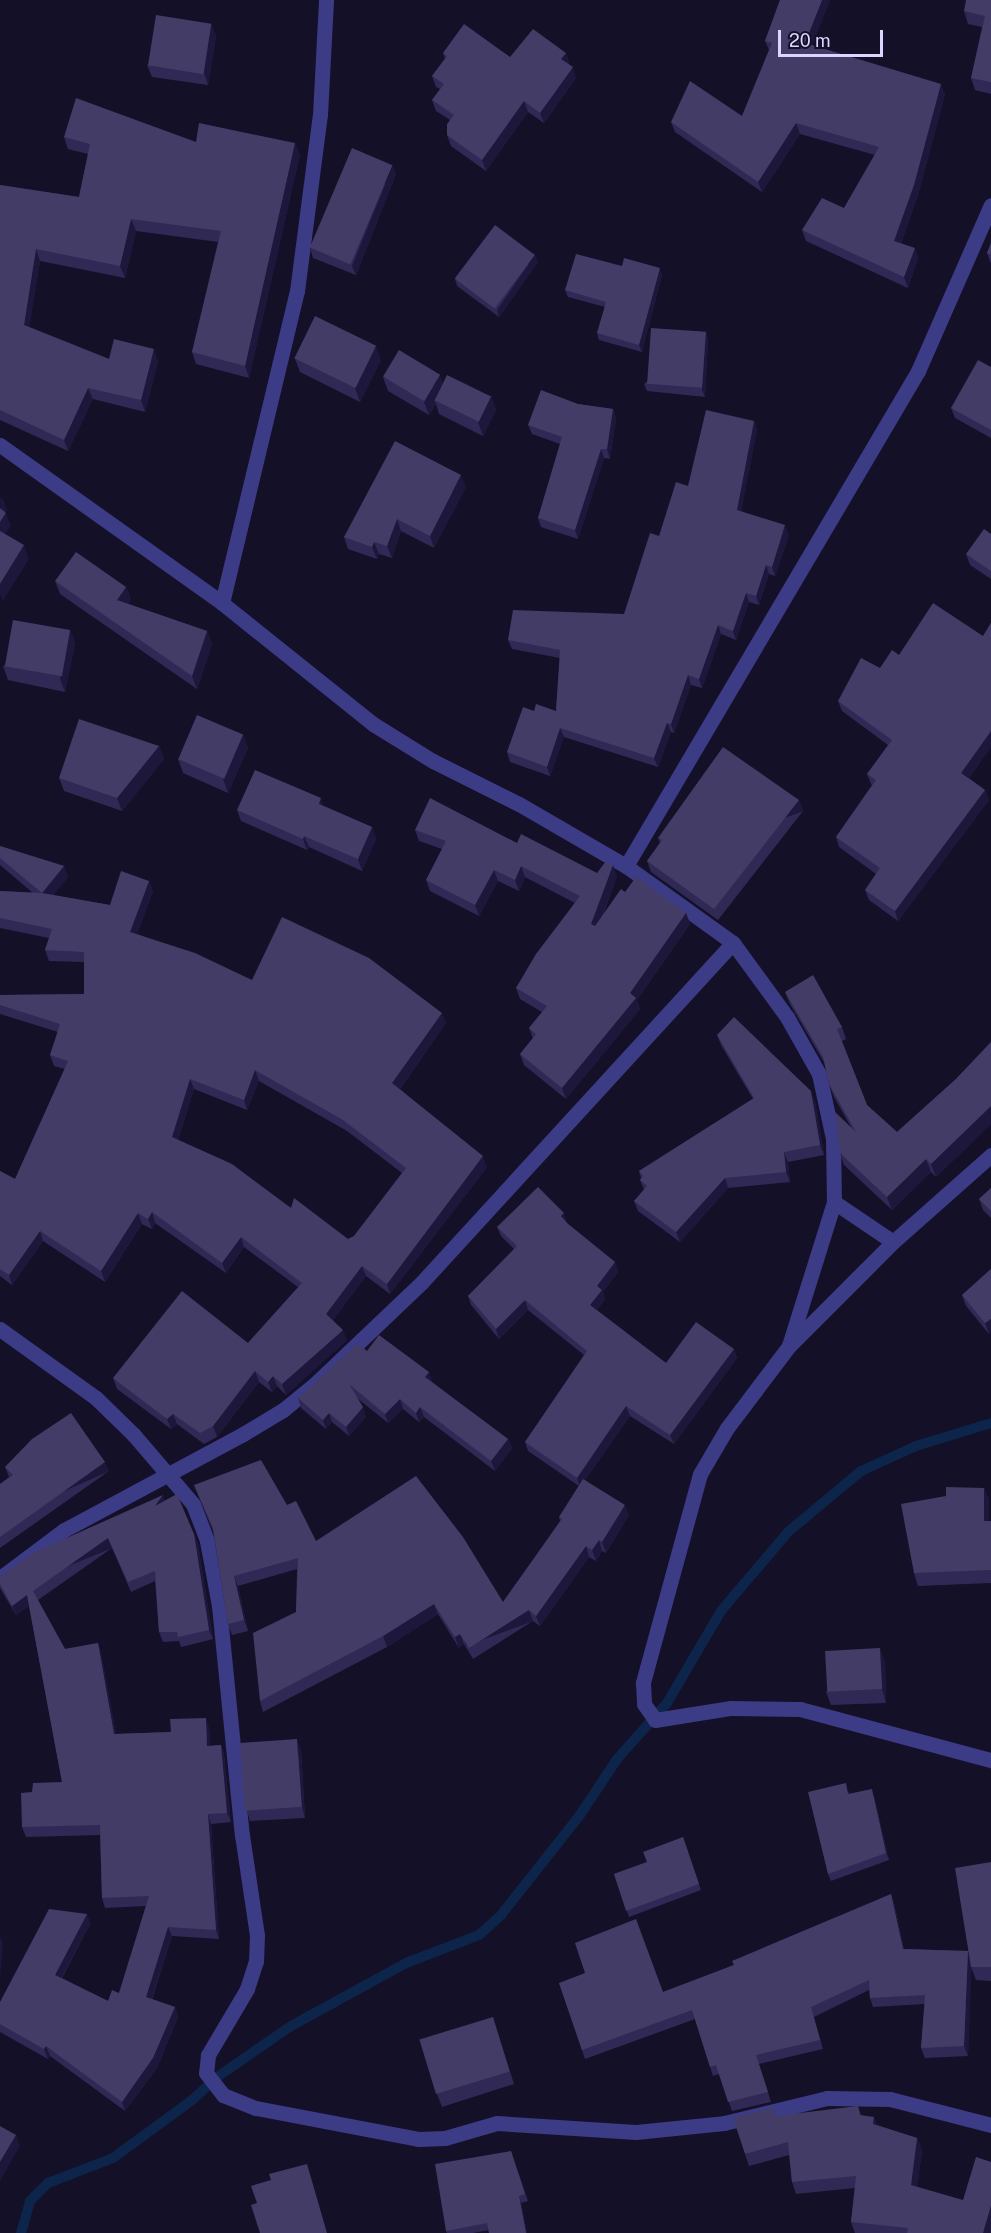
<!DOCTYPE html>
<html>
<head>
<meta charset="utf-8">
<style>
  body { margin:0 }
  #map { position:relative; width:991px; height:2233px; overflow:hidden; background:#131027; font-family:"Public Sans",sans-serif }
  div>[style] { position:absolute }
  .stream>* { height:10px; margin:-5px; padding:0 5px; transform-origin:5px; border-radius:5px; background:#0d254a }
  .minor>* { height:15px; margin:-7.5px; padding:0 7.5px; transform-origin:7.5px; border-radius:7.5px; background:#3c3b86 }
  .wall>* { inset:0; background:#312955 }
  .shaded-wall>* { inset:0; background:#1d173b; transform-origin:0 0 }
  .building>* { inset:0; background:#433c67; transform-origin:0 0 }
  span { translate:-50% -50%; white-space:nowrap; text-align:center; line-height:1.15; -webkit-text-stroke:4.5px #131027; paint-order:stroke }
  .scale { position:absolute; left:778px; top:30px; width:105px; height:27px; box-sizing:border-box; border:3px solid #dad6ff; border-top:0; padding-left:8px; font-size:18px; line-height:21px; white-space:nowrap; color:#dad6ff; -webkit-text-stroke:4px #131027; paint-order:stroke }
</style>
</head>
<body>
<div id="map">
  <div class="stream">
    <div style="left:21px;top:2233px;width:33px;rotate:-74deg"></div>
    <div style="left:30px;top:2201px;width:25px;rotate:-45deg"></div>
    <div style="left:48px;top:2183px;width:70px;rotate:-21deg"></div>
    <div style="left:113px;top:2158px;width:97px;rotate:-36.2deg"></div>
    <div style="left:191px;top:2101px;width:39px;rotate:-42deg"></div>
    <div style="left:220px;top:2075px;width:86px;rotate:-34.6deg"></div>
    <div style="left:291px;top:2026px;width:131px;rotate:-28.7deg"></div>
    <div style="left:406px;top:1963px;width:78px;rotate:-21deg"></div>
    <div style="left:479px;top:1935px;width:30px;rotate:-42deg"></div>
    <div style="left:501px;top:1915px;width:127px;rotate:-51.7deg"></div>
    <div style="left:580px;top:1815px;width:67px;rotate:-56.5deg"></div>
    <div style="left:617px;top:1759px;width:75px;rotate:-48.2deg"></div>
    <div style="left:667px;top:1703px;width:107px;rotate:-59.6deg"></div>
    <div style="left:721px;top:1611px;width:104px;rotate:-49.7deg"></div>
    <div style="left:788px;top:1532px;width:95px;rotate:-39.9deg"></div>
    <div style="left:861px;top:1471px;width:60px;rotate:-24.4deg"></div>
    <div style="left:916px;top:1446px;width:78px;rotate:-17deg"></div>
  </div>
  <div class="minor">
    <div style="left:0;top:445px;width:272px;rotate:35.4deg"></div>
    <div style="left:222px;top:603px;width:193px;rotate:38.7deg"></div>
    <div style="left:373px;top:724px;width:70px;rotate:31.7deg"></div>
    <div style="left:433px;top:761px;width:96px;rotate:26.6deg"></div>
    <div style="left:519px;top:804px;width:124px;rotate:30.1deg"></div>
    <div style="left:626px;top:866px;width:132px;rotate:35.7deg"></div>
    <div style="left:733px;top:943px;width:92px;rotate:53.9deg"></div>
    <div style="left:787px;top:1017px;width:65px;rotate:60.7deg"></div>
    <div style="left:819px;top:1074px;width:66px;rotate:77.8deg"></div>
    <div style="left:833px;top:1139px;width:63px;rotate:89.1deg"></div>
    <div style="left:834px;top:1202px;width:151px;rotate:107.4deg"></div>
    <div style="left:222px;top:603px;width:321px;rotate:-76.5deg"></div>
    <div style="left:297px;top:291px;width:177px;rotate:-82.6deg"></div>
    <div style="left:320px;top:115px;width:115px;rotate:-87deg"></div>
    <div style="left:626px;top:866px;width:575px;rotate:-59.46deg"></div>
    <div style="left:918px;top:371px;width:181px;rotate:-66.3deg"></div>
    <div style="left:991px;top:1155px;width:131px;rotate:138.4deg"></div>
    <div style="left:893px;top:1242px;width:147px;rotate:135deg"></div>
    <div style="left:789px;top:1346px;width:103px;rotate:127.1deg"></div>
    <div style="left:727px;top:1428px;width:53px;rotate:120.4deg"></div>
    <div style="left:700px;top:1474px;width:217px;rotate:105.3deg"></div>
    <div style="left:643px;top:1683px;width:21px;rotate:87deg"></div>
    <div style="left:644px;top:1704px;width:19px;rotate:55deg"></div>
    <div style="left:655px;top:1720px;width:77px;rotate:-9deg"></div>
    <div style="left:731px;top:1708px;width:69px;rotate:0.8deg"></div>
    <div style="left:800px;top:1709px;width:198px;rotate:15deg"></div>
    <div style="left:834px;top:1202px;width:71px;rotate:34.1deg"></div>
    <div style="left:0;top:1329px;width:118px;rotate:35.7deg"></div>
    <div style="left:96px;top:1398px;width:52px;rotate:44.2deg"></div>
    <div style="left:133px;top:1434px;width:92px;rotate:49.4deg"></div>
    <div style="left:193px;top:1504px;width:40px;rotate:69deg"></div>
    <div style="left:207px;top:1541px;width:66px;rotate:79.5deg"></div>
    <div style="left:219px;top:1606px;width:230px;rotate:84.3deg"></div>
    <div style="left:242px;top:1835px;width:101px;rotate:81.5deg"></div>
    <div style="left:257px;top:1935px;width:26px;rotate:92deg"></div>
    <div style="left:256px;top:1961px;width:29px;rotate:108deg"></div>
    <div style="left:247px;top:1989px;width:77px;rotate:120.6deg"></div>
    <div style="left:208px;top:2055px;width:18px;rotate:96deg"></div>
    <div style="left:206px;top:2073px;width:28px;rotate:52deg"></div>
    <div style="left:223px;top:2095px;width:35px;rotate:22deg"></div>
    <div style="left:256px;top:2108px;width:165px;rotate:10.8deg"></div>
    <div style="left:418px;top:2139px;width:27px;rotate:-2deg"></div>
    <div style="left:445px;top:2138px;width:54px;rotate:-16.1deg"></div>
    <div style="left:497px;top:2123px;width:139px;rotate:3.7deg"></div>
    <div style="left:636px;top:2132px;width:88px;rotate:-5.8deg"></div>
    <div style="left:724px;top:2123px;width:106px;rotate:-13.6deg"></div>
    <div style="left:827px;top:2098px;width:63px;rotate:0.9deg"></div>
    <div style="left:890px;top:2099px;width:104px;rotate:14.4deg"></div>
    <div style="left:0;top:1578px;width:80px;rotate:-36.9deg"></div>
    <div style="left:64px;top:1530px;width:203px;rotate:-28.2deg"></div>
    <div style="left:243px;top:1434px;width:47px;rotate:-31deg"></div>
    <div style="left:283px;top:1410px;width:43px;rotate:-39.3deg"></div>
    <div style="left:316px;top:1383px;width:146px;rotate:-43.6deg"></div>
    <div style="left:422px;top:1282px;width:460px;rotate:-47.5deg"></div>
  </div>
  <div class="wall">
    <div style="clip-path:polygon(780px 0,830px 0,812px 45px,945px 94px,918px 195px,901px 243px,918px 258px,908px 288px,806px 241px,802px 230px,844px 208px,875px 155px,800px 134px,762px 192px,675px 132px,671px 122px,742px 116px,769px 50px,765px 41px)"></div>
    <div style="clip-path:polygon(991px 0,991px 94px,975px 90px,971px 78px,982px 27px,968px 24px,964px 11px)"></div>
    <div style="clip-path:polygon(211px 24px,216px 36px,208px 85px,152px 77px,147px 65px)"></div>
    <div style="clip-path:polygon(443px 53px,510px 57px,566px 53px,569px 63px,569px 65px,576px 78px,544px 123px,528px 112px,486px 171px,451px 146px,447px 135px,450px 120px,436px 111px,432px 100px,440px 89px,436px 87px,432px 76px,445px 59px)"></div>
    <div style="clip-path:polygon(64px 137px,196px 142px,300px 154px,249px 378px,196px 364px,192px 352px,218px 242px,136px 231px,125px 278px,40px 261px,29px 327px,109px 359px,158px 361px,145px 412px,93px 399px,68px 451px,0 420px,0 185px,79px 197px,88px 154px,68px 149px)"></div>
    <div style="clip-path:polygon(396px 174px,356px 275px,313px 258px,310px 248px)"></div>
    <div style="clip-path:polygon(991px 243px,991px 264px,987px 253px)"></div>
    <div style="clip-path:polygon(538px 262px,499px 317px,457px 286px,455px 279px)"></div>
    <div style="clip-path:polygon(622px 266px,662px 275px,642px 352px,599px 340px,597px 333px,605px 307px,568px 297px,565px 290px)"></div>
    <div style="clip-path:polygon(706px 332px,708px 339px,705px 397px,647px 391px,644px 384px)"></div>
    <div style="clip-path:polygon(295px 359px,381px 360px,360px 402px,300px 372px)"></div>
    <div style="clip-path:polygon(991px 367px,991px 438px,955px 418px,951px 408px)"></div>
    <div style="clip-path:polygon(383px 377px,491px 396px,496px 410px,483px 436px,439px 414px,436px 404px,429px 415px,388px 391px)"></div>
    <div style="clip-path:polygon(578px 404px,613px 409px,616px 418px,610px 459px,604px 458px,578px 539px,541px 527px,538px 518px,560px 444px,532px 434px,528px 425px)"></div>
    <div style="clip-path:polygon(754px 421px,757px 430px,741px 511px,789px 535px,775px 576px,769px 574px,759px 605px,749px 602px,736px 640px,721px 634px,702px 688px,691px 685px,674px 733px,671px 732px,658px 767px,564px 737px,550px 776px,510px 762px,507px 752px,534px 711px,556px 711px,560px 658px,512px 649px,508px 640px,624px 614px,688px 486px)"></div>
    <div style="clip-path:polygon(466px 487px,434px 548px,401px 531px,392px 558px,379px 554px,377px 559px,348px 549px,344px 537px)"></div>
    <div style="clip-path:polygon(991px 534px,991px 579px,970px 565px,966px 554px)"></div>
    <div style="clip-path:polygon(55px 581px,126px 587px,131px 600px,128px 604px,207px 631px,212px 644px,197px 689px,60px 594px)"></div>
    <div style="clip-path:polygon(991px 623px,991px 747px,969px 778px,985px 790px,989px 800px,898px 921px,869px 900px,865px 890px,876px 874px,839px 847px,836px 837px,872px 785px,871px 784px,867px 774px,888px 745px,842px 711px,838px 701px,880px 668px,899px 655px,983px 636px)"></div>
    <div style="clip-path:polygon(70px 630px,75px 643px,65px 692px,8px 680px,3px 666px)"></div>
    <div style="clip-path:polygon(243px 735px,248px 748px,228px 793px,183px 773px,178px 759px)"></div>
    <div style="clip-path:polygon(159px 746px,164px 759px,122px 811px,64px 791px,59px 778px)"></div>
    <div style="clip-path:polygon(799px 800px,803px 811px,718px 920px,651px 872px,647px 861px,660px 843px,658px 838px)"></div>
    <div style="clip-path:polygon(324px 806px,372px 827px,376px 839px,362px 871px,309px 847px,307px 850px,241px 821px,237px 810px)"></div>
    <div style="clip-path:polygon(415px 830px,517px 843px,597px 873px,617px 876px,603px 915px,625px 892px,686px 913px,690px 924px,637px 1000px,640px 1009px,566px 1099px,524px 1065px,520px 1054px,533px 1039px,529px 1028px,542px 1012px,520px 999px,516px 988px,575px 903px,525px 877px,519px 891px,498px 881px,479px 916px,430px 891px,426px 880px,442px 849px,419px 841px)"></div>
    <div style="clip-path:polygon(evenodd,0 846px,64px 866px,68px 877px,53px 895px,110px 905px,149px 881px,153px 891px,137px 934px,252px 980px,446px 1023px,400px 1089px,487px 1167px,390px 1294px,366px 1276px,333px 1320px,347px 1340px,286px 1395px,277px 1386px,272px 1392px,259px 1382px,217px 1437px,204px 1444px,177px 1424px,171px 1429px,117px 1389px,113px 1378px,248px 1343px,298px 1287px,244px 1247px,226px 1273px,155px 1223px,152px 1229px,142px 1224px,105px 1282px,43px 1241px,12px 1285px,0 1276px,0 1171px,15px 1179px,65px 1069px,54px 1066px,50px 1055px,58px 1032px,0 1014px,0 995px,84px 994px,84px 962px,49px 961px,45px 950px,49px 938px,0 928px,0 891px,33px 893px,0 865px,0 846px,259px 1081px,347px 1131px,402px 1173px,354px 1236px,348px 1239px,291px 1208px,178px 1140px,194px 1089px,247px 1110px,259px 1081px)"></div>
    <div style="clip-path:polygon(785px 992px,842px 1027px,846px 1039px,842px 1041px,867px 1105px,897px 1132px,956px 1079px,991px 1042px,991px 1124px,936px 1177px,931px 1172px,892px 1210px,844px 1165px,840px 1153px,851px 1127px,834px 1097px,829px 1084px,825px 1064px,790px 1004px)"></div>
    <div style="clip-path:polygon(717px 1035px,815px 1101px,824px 1155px,788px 1162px,790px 1182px,728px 1188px,680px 1242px,638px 1211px,634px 1201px,644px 1190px,640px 1180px,641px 1178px,639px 1171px,753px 1099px,721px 1045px)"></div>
    <div style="clip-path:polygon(991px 1188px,991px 1218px,983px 1210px,979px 1199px)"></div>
    <div style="clip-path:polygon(567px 1222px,567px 1223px,615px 1262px,618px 1272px,603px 1292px,605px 1299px,597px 1310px,666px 1363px,734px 1349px,737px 1358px,674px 1444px,630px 1416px,585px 1480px,629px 1515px,606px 1553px,602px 1551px,596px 1561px,589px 1557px,540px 1626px,533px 1621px,473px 1659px,464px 1644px,459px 1648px,438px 1614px,387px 1647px,263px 1712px,260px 1701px,296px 1612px,297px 1569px,238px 1586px,248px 1631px,232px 1635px,228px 1624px,213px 1531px,194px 1485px,287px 1505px,316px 1541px,503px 1602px,560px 1521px,559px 1517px,579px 1486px,528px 1451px,525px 1442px,584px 1355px,528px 1310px,499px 1339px,471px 1305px,468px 1296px,514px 1249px,501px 1236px,497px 1227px)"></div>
    <div style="clip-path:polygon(991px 1269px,989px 1334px,966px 1306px,962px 1295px)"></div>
    <div style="clip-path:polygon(367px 1351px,429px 1372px,432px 1382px,508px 1439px,512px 1448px,495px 1471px,424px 1417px,419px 1422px,403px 1409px,388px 1423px,357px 1398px,366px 1417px,349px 1436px,332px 1422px,326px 1429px,301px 1408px,298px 1398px)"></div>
    <div style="clip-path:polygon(5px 1467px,109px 1471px,0 1548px,0 1484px,9px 1477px)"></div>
    <div style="clip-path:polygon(984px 1488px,989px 1500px,989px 1521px,991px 1521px,991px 1583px,918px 1586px,914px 1573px,946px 1496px)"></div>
    <div style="clip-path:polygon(165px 1500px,194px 1534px,198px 1544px,213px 1639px,181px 1647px,179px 1641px,163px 1642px,159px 1632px,155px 1581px,131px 1592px,112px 1548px,38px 1600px,65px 1649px,98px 1643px,101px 1653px,116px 1734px,171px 1732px,209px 1727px,210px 1746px,221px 1745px,224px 1755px,231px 1822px,211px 1824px,219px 1939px,172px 1936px,152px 1999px,175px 2007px,178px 2017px,157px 2068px,125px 2111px,50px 2056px,48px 2059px,0 2032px,0 2002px,87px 1914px,90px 1924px,62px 1978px,108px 2001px,119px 1993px,146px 1906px,105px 1908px,102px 1898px,100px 1835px,26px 1837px,22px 1827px,32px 1792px,62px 1782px,29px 1606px,16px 1615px,0 1588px,0 1576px)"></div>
    <div style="clip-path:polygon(885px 1661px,886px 1703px,831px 1705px,826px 1692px)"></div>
    <div style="clip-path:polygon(301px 1750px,305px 1818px,250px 1821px,247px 1811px)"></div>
    <div style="clip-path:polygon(848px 1790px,849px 1794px,874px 1796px,889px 1860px,831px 1881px,828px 1874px)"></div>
    <div style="clip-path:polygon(683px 1837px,701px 1890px,629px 1917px,614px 1874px,647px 1862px)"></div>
    <div style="clip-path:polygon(991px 1862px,991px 1981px,976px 1980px,971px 1967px,968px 2056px,925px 2058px,921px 2048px,925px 2004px,873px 2007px,870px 1998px,869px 1990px,814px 2017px,823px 2049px,759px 2064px,771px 2102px,732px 2111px,719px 2074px,713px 2076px,695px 2019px,585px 2059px,559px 1983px,663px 1992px,734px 1965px,891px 1894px,894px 1903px,904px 1949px,968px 1951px)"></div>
    <div style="clip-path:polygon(497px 2031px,514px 2084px,442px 2107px,437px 2094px)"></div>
    <div style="clip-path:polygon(858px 2106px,861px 2115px,877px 2125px,917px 2138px,922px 2150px,917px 2187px,991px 2233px,855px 2233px,851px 2222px,855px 2188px,796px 2194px,792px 2182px,789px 2155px,749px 2166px,745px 2154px)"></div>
    <div style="clip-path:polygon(511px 2151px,528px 2201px,521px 2203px,527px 2233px,489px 2233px,489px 2230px,473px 2233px,447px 2233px,446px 2231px)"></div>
  </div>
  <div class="shaded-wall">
    <div style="clip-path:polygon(822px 0,830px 0,809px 53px,805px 43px)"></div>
    <div style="clip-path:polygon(211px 24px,216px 36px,208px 85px,204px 73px)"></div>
    <div style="clip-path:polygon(566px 53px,569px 63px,565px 70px,561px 59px)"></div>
    <div style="clip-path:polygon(573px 67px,576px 78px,544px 123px,540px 113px)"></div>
    <div style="clip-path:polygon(941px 84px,945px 94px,918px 195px,898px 251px,894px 241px)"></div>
    <div style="clip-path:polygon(524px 101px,528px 112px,486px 171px,482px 160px)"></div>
    <div style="clip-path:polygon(796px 123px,800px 134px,762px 192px,758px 182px)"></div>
    <div style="clip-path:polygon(295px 143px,300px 154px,249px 378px,245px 366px)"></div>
    <div style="clip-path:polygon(393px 165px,396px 174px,356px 275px,352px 266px)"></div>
    <div style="clip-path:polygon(131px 219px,136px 231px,125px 278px,120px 266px)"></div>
    <div style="clip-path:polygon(915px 248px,918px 258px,908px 288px,904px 277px)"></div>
    <div style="clip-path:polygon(36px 249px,40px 261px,28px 337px,24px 325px)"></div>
    <div style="clip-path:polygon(535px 255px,538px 262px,499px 317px,497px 310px)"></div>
    <div style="clip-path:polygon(660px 268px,662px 275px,642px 352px,639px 345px)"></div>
    <div style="clip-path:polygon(706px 332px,708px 339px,705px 397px,702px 390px)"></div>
    <div style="clip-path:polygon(376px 346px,381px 360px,360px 402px,355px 388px)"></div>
    <div style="clip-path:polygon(154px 349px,158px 361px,145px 412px,141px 400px)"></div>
    <div style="clip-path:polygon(440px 375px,445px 389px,434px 400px,436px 404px,429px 415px,424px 402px)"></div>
    <div style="clip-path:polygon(88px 388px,93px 399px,68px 451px,64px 440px)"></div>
    <div style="clip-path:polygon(491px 396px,496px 410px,483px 436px,478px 422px)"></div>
    <div style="clip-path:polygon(613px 409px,616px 418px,610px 459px,607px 449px)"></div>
    <div style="clip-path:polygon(754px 421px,757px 430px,740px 519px,737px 510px)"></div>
    <div style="clip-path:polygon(601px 449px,604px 458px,578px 539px,575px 530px)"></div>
    <div style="clip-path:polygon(461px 475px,466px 487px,434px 548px,430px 536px)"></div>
    <div style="clip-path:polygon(2px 497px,7px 510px,1px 519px,0 499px)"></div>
    <div style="clip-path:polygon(6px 513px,11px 526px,0 542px,0 522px)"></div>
    <div style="clip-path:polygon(397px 519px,401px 531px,392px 558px,387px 546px)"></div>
    <div style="clip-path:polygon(785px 525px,789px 535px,775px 576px,772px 567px)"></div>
    <div style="clip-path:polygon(374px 542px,379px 554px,377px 559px,372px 547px)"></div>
    <div style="clip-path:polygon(24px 545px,29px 559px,3px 601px,0 594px,0 584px)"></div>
    <div style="clip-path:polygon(766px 565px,769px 574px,759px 605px,756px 596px)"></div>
    <div style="clip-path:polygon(126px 587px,131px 600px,122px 614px,117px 600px)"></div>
    <div style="clip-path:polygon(746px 593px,749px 602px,736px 640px,733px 631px)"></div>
    <div style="clip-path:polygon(718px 625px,721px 634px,702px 688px,699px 679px)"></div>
    <div style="clip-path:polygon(70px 630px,75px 643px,65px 692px,60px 679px)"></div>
    <div style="clip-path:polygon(207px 631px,212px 644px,197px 689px,192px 676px)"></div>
    <div style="clip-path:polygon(688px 675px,691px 685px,674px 733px,671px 724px)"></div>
    <div style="clip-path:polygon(667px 723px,671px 732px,658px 767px,654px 758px)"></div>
    <div style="clip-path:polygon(560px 728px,564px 737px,550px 776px,547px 767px)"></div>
    <div style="clip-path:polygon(991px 731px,991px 747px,965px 784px,961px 773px)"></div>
    <div style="clip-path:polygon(243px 735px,248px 748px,228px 793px,223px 779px)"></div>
    <div style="clip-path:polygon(159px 746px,164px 759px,122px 811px,117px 798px)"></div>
    <div style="clip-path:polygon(985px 790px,989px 800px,898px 921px,895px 911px)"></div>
    <div style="clip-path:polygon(321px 798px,325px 810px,319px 804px)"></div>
    <div style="left:799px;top:800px;width:12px;height:138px;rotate:70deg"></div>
    <div style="clip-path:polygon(372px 827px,376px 839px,362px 871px,358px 859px)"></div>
    <div style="clip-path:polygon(304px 836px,309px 847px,307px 850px,303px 839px)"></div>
    <div style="clip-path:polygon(613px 865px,617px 876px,595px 935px,591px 924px)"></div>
    <div style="clip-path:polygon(64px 866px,68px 877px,46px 904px,42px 893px)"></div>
    <div style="clip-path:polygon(521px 866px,525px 877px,519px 891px,515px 880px)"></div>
    <div style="clip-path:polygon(494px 870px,498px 881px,479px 916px,475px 905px)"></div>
    <div style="clip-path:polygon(149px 881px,153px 891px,134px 943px,130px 932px)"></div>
    <div style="clip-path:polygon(686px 913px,690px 924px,637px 1000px,640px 1009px,566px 1099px,562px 1088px,630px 993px)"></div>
    <div style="clip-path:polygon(442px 1013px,446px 1023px,396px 1094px,392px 1083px)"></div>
    <div style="clip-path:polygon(255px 1070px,259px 1081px,247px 1110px,244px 1100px)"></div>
    <div style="clip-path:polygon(190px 1079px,194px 1089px,176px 1148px,172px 1137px)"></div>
    <div style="clip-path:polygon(811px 1091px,815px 1101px,824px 1155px,820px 1145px)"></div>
    <div style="clip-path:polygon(991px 1106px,991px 1124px,936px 1177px,931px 1164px)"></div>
    <div style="clip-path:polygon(784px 1152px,788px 1162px,790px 1182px,786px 1172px)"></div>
    <div style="clip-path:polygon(483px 1156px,487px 1167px,390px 1294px,387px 1284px)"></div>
    <div style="clip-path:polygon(926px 1159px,931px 1172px,892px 1210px,887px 1197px)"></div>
    <div style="clip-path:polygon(725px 1178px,728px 1188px,680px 1242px,676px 1232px)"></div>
    <div style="clip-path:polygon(152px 1212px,155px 1223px,152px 1229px,148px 1219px)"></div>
    <div style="clip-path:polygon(138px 1213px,142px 1224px,105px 1282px,101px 1271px)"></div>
    <div style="clip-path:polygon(564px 1213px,567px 1222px,564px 1225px,561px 1216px)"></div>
    <div style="clip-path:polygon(40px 1231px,43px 1241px,12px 1285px,9px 1275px)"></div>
    <div style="clip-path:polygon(241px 1237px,244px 1247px,226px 1273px,222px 1263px)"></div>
    <div style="clip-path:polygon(615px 1262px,618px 1272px,603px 1292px,605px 1299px,594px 1315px,590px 1305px,597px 1286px)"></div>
    <div style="clip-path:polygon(362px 1266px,366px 1276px,330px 1325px,326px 1314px)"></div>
    <div style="clip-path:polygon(525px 1300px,528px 1310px,499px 1339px,496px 1329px)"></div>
    <div style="clip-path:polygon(991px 1319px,991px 1333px,989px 1334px,985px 1323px)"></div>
    <div style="clip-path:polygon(343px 1330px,347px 1340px,286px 1395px,282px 1384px)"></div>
    <div style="clip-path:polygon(734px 1349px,737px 1358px,674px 1444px,670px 1435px)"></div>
    <div style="clip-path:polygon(255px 1371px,259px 1382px,217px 1437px,213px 1426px)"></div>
    <div style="clip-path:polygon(429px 1372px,432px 1382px,428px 1387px,425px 1377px)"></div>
    <div style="clip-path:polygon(273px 1376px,277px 1386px,272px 1392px,268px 1382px)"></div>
    <div style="clip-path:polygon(400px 1399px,403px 1409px,388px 1423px,385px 1414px)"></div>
    <div style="clip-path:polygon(626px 1406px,630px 1416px,580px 1487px,577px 1478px)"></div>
    <div style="clip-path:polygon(363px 1407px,366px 1417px,349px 1436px,346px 1427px)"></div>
    <div style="clip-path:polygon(420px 1407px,424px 1417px,419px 1422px,416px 1413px)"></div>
    <div style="clip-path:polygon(329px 1413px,332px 1422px,326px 1429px,323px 1420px)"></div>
    <div style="clip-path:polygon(173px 1414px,177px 1424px,171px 1429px,167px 1419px)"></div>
    <div style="clip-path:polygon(508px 1439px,512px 1448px,495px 1471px,491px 1461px)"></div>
    <div style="left:105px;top:1462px;width:10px;height:129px;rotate:66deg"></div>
    <div style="clip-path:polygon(984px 1488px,989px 1500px,989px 1533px,984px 1521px)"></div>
    <div style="clip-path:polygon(163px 1495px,166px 1504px,155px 1506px)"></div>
    <div style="clip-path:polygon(625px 1505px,629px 1515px,606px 1553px,602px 1542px)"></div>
    <div style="clip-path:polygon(194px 1534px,198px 1544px,213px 1639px,209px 1630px)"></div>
    <div style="left:108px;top:1538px;width:11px;height:92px;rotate:68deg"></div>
    <div style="clip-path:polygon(599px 1540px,602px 1551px,596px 1561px,592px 1550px)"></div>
    <div style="clip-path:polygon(586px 1546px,589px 1557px,540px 1626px,536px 1616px)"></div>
    <div style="clip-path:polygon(234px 1576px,238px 1586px,248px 1631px,244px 1620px)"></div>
    <div style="clip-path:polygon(27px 1595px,31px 1605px,16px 1615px,12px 1606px)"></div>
    <div style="clip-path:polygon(434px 1604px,438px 1614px,387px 1647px,383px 1636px)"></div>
    <div style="left:529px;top:1610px;width:12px;height:71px;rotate:70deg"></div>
    <div style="clip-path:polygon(460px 1634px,464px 1644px,459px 1648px,455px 1637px)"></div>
    <div style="clip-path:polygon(98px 1643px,101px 1653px,118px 1744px,114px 1734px)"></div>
    <div style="clip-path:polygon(880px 1648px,885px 1661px,886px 1703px,882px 1689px)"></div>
    <div style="clip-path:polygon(206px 1718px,209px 1727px,211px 1755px,207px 1746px)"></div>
    <div style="clip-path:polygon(297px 1739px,301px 1750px,305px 1818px,302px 1807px)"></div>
    <div style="clip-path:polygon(221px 1745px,224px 1755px,231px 1822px,227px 1813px)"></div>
    <div style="clip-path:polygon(872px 1789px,874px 1796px,889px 1860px,886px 1853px)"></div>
    <div style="clip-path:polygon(208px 1814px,211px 1824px,219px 1939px,216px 1930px)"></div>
    <div style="clip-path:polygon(891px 1894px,894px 1903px,906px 1959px,903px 1949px)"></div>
    <div style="clip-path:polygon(87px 1914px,90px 1924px,58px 1984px,55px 1975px)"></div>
    <div style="clip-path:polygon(168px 1927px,172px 1936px,149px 2006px,146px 1997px)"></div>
    <div style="clip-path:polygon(0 1936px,3px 1943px,0 1978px)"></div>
    <div style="clip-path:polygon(968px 1951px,972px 1960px,968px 2056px,964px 2046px)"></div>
    <div style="clip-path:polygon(175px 2007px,178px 2017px,157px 2068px,125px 2111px,122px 2102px)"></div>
    <div style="clip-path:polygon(46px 2046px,50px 2056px,48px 2059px,44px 2049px)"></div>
    <div style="clip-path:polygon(874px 2117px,879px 2129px,873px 2124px)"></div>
    <div style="clip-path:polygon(16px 2135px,20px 2146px,0 2181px,0 2162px)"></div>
    <div style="clip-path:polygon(917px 2138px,922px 2150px,916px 2197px,911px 2185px)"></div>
    <div style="clip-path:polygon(519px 2196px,521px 2203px,527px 2233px,526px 2233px)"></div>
    <div style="clip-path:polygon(991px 2206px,991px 2233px,983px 2233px)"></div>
  </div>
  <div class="building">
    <div style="clip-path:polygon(780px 0,822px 0,805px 43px,941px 84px,914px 185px,894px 241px,915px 248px,904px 277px,802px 230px,822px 198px,844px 208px,879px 147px,796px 123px,758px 182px,671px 122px,690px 81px,742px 116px,772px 43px,765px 41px)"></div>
    <div style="clip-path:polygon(966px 0,991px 0,991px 82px,971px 78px,985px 16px,964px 11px)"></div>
    <div style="left:156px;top:15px;width:56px;height:51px;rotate:9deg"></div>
    <div style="clip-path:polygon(464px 24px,510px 57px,533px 29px,566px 53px,561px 59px,573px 67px,540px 113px,524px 101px,482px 160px,447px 135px,447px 124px,454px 115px,432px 100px,444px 84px,432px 76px,447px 56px,443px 53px)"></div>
    <div style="clip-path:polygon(76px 98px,196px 142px,199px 123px,295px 143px,245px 366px,192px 352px,221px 231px,131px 219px,120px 266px,36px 249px,24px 325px,109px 359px,114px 339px,154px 349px,141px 400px,88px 388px,64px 440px,0 410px,0 185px,79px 197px,90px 144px,64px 137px)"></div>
    <div style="left:352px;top:148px;width:44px;height:108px;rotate:23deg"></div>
    <div style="left:495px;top:225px;width:50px;height:67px;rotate:37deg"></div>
    <div style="clip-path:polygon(991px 243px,991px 255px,987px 253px)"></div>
    <div style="clip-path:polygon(576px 254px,622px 266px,624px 258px,660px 268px,639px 345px,597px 333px,606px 302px,565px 290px)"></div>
    <div style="left:315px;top:316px;width:68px;height:47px;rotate:26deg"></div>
    <div style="left:651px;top:328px;width:55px;height:56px;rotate:4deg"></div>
    <div style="left:399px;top:350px;width:48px;height:31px;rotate:31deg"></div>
    <div style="clip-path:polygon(978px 360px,991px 367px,991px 430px,951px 408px)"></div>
    <div style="left:447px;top:375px;width:49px;height:28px;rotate:26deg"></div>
    <div style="clip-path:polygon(541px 390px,578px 404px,613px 409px,607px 449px,601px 449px,575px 530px,538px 518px,562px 437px,528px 425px)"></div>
    <div style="clip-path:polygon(706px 410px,754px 421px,737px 510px,785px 525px,772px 567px,766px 565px,756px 596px,746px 593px,733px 631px,718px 625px,699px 679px,688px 675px,671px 724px,667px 723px,654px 758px,560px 728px,547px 767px,507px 752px,523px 707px,534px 711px,536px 704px,556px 711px,560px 650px,508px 640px,513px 610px,624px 614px,650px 533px,659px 536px,676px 482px,688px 486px)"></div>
    <div style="clip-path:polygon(395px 441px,461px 475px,430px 536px,397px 519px,387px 546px,374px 542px,372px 547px,344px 537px)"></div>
    <div style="clip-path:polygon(0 508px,6px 513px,0 522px)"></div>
    <div style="clip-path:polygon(984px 529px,991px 534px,991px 571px,966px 554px)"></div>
    <div style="clip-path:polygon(0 531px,24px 545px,0 584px)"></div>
    <div style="clip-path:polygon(76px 552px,126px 587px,117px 600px,207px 631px,192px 676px,55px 581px)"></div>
    <div style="clip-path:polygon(933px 603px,983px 636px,991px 623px,991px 731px,961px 773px,985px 790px,895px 911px,865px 890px,880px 868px,836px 837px,876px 780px,867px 774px,892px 740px,838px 701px,861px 658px,880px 668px,892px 650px,899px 655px)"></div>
    <div style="left:13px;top:620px;width:58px;height:47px;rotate:10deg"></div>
    <div style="left:197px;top:715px;width:50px;height:48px;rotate:23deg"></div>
    <div style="clip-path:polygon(79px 719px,159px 746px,117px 798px,59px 778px)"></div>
    <div style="clip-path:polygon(723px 747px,799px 800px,714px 909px,647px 861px,662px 840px,658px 838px)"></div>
    <div style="clip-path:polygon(255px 770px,321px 798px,319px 804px,372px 827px,358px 859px,304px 836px,303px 839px,237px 810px)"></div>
    <div style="clip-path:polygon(430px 798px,517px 843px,521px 834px,597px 873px,606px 861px,613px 865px,591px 924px,595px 926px,621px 889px,625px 892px,636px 877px,686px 913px,630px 993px,636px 998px,562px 1088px,520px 1054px,536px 1034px,529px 1028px,547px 1006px,516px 988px,536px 954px,580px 896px,521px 866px,515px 880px,494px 870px,475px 905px,426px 880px,446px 841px,415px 830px)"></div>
    <div style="clip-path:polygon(evenodd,0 846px,64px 866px,42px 893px,110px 905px,121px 871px,149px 881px,130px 932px,195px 953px,252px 980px,282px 917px,369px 958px,442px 1013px,392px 1083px,483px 1156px,387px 1284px,362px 1266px,326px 1314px,343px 1330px,282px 1384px,273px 1376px,268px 1382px,255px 1371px,213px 1426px,200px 1433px,173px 1414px,167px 1419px,113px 1378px,182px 1291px,248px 1343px,302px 1283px,241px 1237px,222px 1263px,152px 1212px,148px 1219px,138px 1213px,101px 1271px,40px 1231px,9px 1275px,0 1269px,0 1171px,15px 1179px,68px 1061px,50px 1055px,60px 1024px,0 1005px,0 995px,84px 994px,84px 952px,45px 950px,52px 929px,0 918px,0 891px,42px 893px,0 858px,0 846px,255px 1070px,343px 1120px,406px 1168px,354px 1236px,348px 1239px,294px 1198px,291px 1208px,232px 1164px,172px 1137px,190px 1079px,244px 1100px,255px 1070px)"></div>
    <div style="clip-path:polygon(813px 975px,842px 1027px,837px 1029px,867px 1105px,897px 1132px,956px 1079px,991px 1042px,991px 1106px,931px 1164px,926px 1159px,887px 1197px,840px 1153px,835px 1112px,856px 1132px,829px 1084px,823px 1057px,785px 992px)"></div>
    <div style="clip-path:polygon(734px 1017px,811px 1091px,820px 1145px,784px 1152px,786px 1172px,725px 1178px,676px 1232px,634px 1201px,647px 1186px,640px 1180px,643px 1176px,639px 1171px,754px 1098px,717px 1035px)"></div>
    <div style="clip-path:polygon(538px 1187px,564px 1213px,561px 1216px,568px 1224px,615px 1262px,597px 1286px,602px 1290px,590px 1305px,666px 1363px,696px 1322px,734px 1349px,670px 1435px,626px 1406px,577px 1478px,525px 1442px,587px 1351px,525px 1300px,496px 1329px,468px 1296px,517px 1246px,497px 1227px)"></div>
    <div style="clip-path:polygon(991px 1188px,991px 1211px,979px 1199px)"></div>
    <div style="clip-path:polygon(991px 1269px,991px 1319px,985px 1323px,962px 1295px)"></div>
    <div style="clip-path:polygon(379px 1335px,429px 1372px,425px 1377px,508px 1439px,491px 1461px,420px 1407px,416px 1413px,400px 1399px,385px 1414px,349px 1384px,363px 1407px,346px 1427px,329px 1413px,323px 1420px,298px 1398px,358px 1343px,367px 1351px)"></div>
    <div style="clip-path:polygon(71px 1413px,105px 1462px,0 1537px,0 1484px,13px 1475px,5px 1467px,32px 1439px)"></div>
    <div style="clip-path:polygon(261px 1460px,287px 1505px,296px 1501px,316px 1541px,416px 1476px,463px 1537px,503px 1602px,562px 1519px,559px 1517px,583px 1479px,625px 1505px,602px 1542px,599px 1540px,592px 1550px,586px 1546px,536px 1616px,529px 1610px,469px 1648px,460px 1634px,455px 1637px,434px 1604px,383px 1636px,260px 1701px,253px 1633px,296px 1612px,298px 1558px,234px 1576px,244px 1620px,228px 1624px,213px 1528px,194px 1485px)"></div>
    <div style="clip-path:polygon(946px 1487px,984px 1488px,984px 1521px,991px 1521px,991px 1570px,914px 1573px,901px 1504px,946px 1496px)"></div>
    <div style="clip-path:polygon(177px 1494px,194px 1534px,209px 1630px,178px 1637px,177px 1632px,159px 1632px,155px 1571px,128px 1582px,108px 1538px,33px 1591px,65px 1649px,98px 1643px,114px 1734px,171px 1732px,170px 1719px,206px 1718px,207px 1746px,221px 1745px,227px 1813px,208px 1814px,216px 1930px,168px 1927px,146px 1997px,175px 2007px,153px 2058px,122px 2102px,46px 2046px,44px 2049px,0 2024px,0 2002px,49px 1909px,87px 1914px,55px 1975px,108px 2001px,112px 1990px,119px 1993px,149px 1896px,102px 1898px,100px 1825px,22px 1827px,21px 1793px,32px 1792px,33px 1783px,62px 1782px,27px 1595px,12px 1606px,0 1584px,0 1576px,33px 1553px,163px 1495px,155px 1506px)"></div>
    <div style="left:880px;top:1648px;width:41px;height:55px;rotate:87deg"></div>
    <div style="left:297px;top:1739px;width:68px;height:57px;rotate:86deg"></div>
    <div style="clip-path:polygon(846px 1783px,848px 1794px,872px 1789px,886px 1853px,828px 1874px,808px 1792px)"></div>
    <div style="clip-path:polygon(683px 1837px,699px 1884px,626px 1911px,614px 1874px,647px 1862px,643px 1852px)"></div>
    <div style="clip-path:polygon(991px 1862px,991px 1967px,971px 1967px,955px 1868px)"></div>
    <div style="clip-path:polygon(891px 1894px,903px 1949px,968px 1951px,964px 2046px,921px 2048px,925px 1995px,870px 1998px,869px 1980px,811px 2007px,820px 2040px,756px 2055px,768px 2092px,728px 2102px,716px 2065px,710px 2067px,692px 2010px,582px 2050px,559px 1983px,585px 1973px,575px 1943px,636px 1919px,663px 1992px,734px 1965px,732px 1961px)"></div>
    <div style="left:493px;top:2017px;width:57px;height:77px;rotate:73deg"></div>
    <div style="clip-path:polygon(858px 2106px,860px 2115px,874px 2117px,873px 2124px,917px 2138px,911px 2185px,963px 2200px,976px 2157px,991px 2162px,991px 2206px,983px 2233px,907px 2233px,908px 2228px,851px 2222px,856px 2176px,792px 2182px,788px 2142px,745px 2154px,733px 2118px,773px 2108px,775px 2116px)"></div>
    <div style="clip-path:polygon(0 2126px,16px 2135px,0 2162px)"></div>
    <div style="clip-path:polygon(511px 2151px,525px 2194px,519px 2196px,526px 2233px,489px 2233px,487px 2223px,446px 2231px,435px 2164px)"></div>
    <div style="clip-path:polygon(307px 2164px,327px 2233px,260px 2233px,251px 2205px,257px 2203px,251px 2186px,271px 2180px,269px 2174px)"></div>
  </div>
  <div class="scale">20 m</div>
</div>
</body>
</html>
